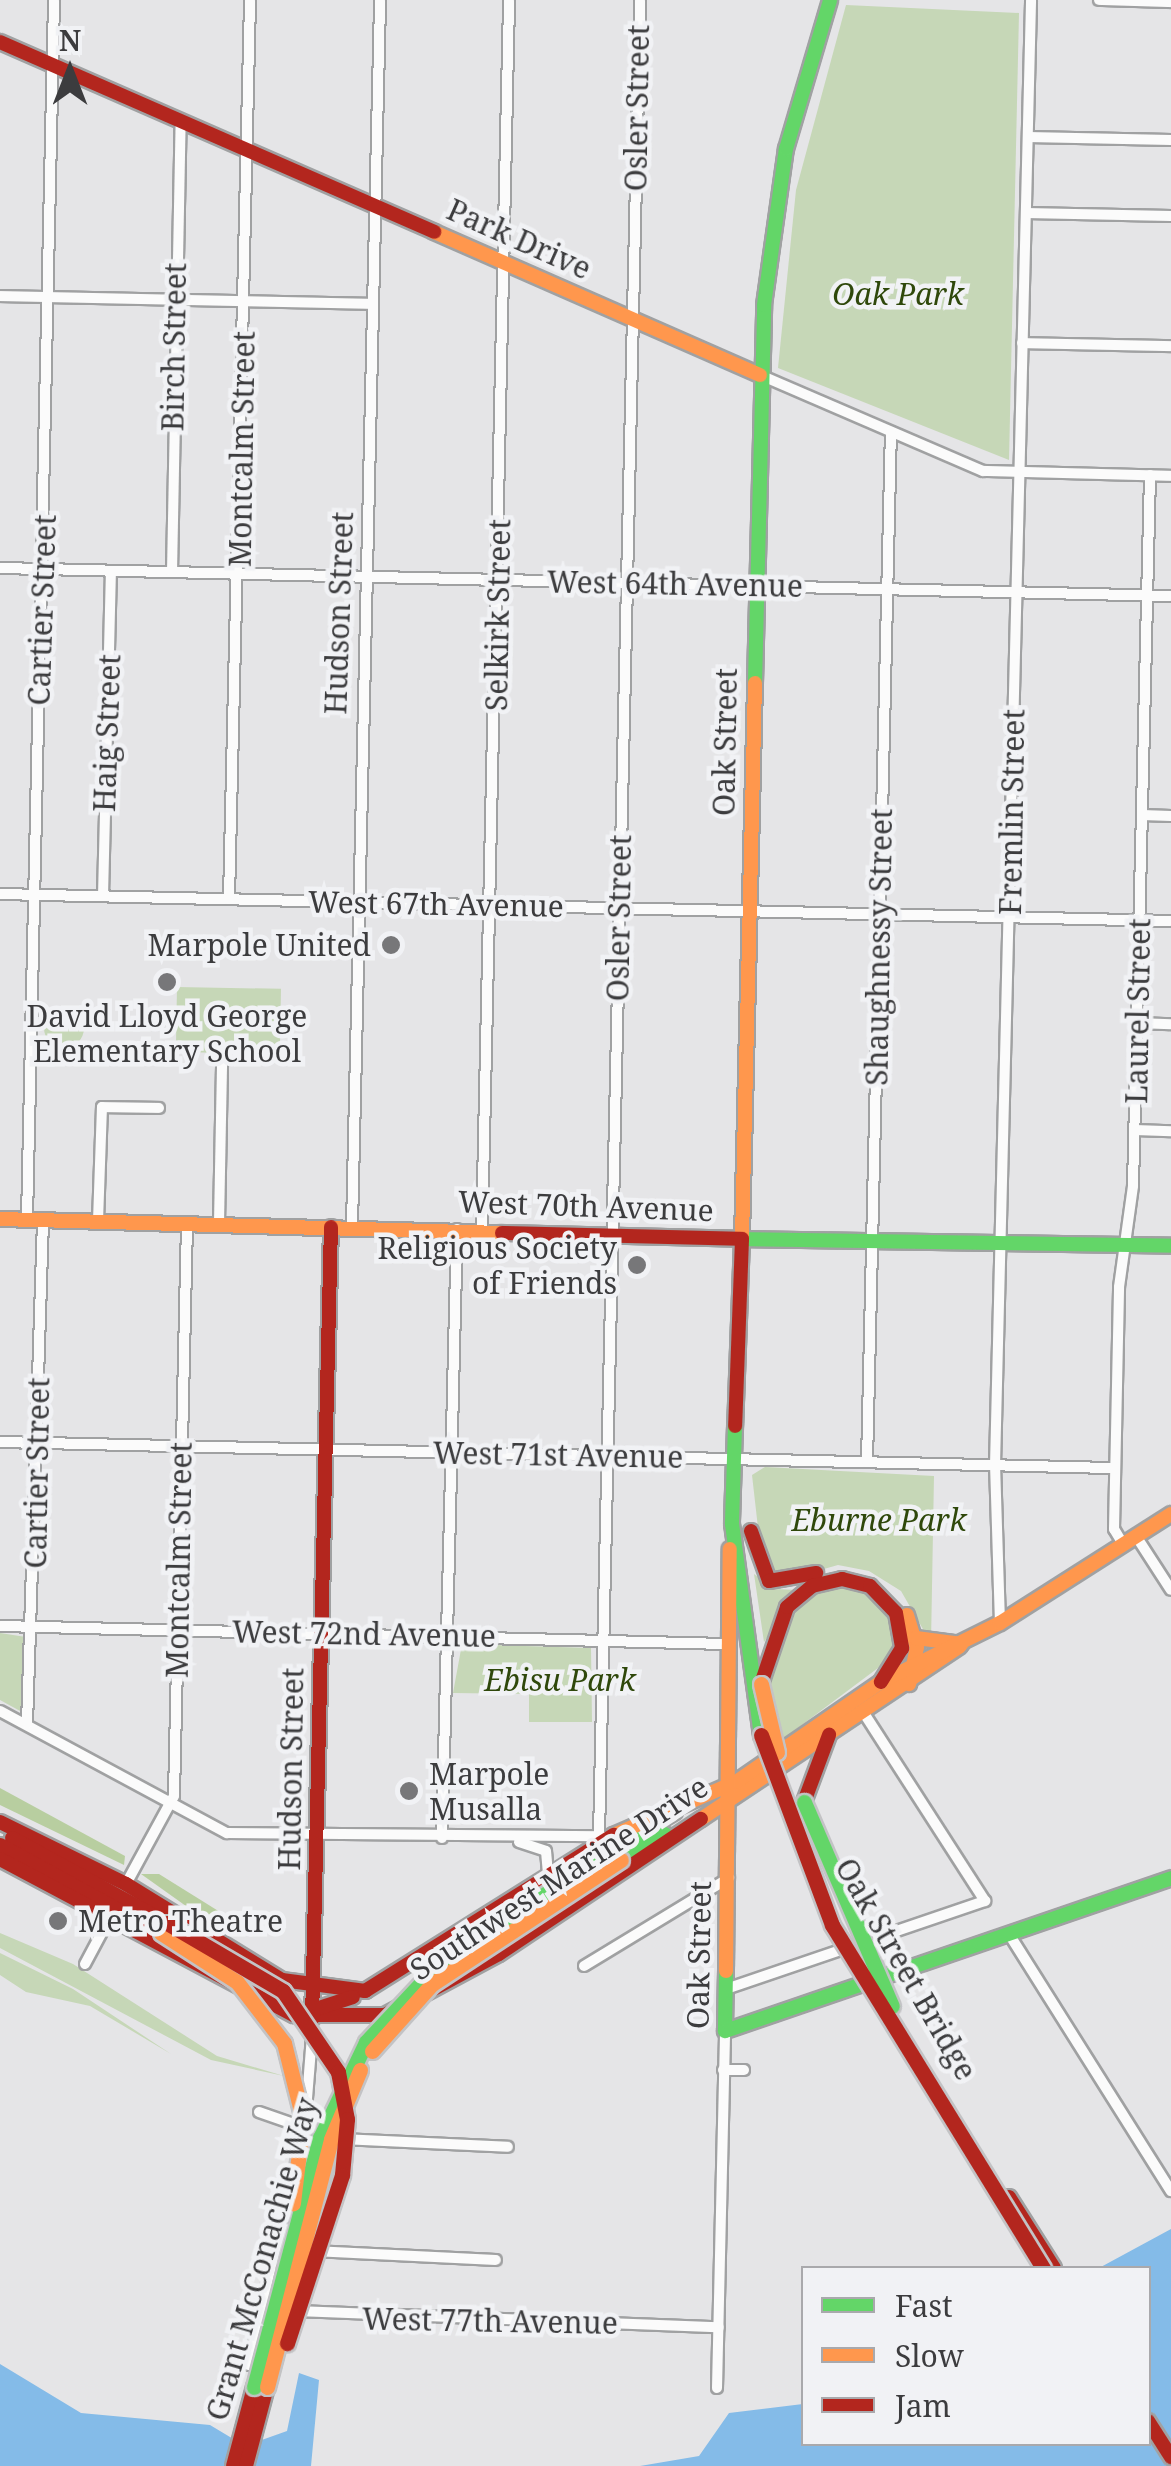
<!DOCTYPE html>
<html>
<head>
<meta charset="utf-8">
<style>
  body { margin:0 }
  #map { position:relative; width:1171px; height:2466px; overflow:hidden; background:#e5e5e7; font-family:"Noto Serif",serif }
  div>[style] { position:absolute }
  .green>* { inset:0; background:#c6d7b7; transform-origin:0 0 }
  .round { border-radius:50% }
  .forest>* { inset:0; background:#b8cea0 }
  .water>* { inset:0; background:#84bbe8 }
  .roads { filter:drop-shadow(2px 0 #a0a1a2) drop-shadow(-2px 0 #a0a1a2) drop-shadow(0 2px #a0a1a2) drop-shadow(0 -2px #a0a1a2) }
  .street>* { height:10px; margin:-5px; padding:0 5px; transform-origin:5px; border-radius:5px; background:#fbfbfb }
  .fast>* { height:14px; margin:-7px; padding:0 7px; transform-origin:7px; border-radius:7px; background:#63d668 }
  .slow>* { height:14px; margin:-7px; padding:0 7px; transform-origin:7px; border-radius:7px; background:#ff974d }
  .jam>* { height:14px; margin:-7px; padding:0 7px; transform-origin:7px; border-radius:7px; background:#b3261e }
  .bridges { filter:drop-shadow(2px 0 #c3c3c5) drop-shadow(-2px 0 #c3c3c5) drop-shadow(0 2px #c3c3c5) drop-shadow(0 -2px #c3c3c5) }
  .fast-bridge>* { height:15px; margin:-7.5px; padding:0 7.5px; transform-origin:7.5px; border-radius:7.5px; background:#63d668 }
  .slow-bridge>* { height:15px; margin:-7.5px; padding:0 7.5px; transform-origin:7.5px; border-radius:7.5px; background:#ff974d }
  .jam-bridge>* { height:15px; margin:-7.5px; padding:0 7.5px; transform-origin:7.5px; border-radius:7.5px; background:#b3261e }
  .dots>* { width:28px; height:28px; translate:-50% -50%; box-sizing:border-box; border:5px solid #f1f2f5; border-radius:50% }
  span { translate:-50% -50%; white-space:nowrap; text-align:center; line-height:1.15; -webkit-text-stroke:9px #f1f2f5; paint-order:stroke }
  .street-label { font-size:30px; color:#3c3c3e }
  .park-label { font-size:30px; color:#2f480b; font-style:italic }
  .poi-label { font-size:30px; color:#3c3c3e }
  .right { translate:-100% -50%; text-align:right }
  .left { translate:0 -50%; text-align:left }
  .legend { position:absolute; left:801px; top:2266px; width:350px; height:180px; box-sizing:border-box; background:#f1f2f5; border:2px solid #a9a9ac; margin:0; padding:12px 18px; list-style:none; font-size:30px; color:#3c3c3e }
  .legend li { display:flex; align-items:center; gap:20px; height:50px }
  .legend b { width:50px; border:2px solid #a9a9ac }
  .north { position:absolute; left:20px; top:20px; width:100px; height:100px; -webkit-text-stroke:8px #f1f2f5; paint-order:stroke; rotate:0deg; font-size:28px; font-weight:700; line-height:40px; text-align:center; color:#3c3c3e }
  .north::after { content:''; display:block; margin:auto; width:35px; height:45px; background:#3c3c3e; clip-path:polygon(50% 0,100% 100%,50% 72%,0 100%) }
</style>
</head>
<body>
<div id="map">
  <div class="green">
    <div style="clip-path:polygon(846px 5px,1019px 13px,1009px 460px,778px 368px,796px 190px)"></div>
    <div style="left:177px;top:987px;width:104px;height:65px;rotate:1deg"></div>
    <div class="round" style="left:44px;top:1008px;width:40px;height:40px"></div>
    <div style="clip-path:polygon(765px 1467px,934px 1476px,931px 1643px,901px 1591px,869px 1571px,838px 1565px,785px 1580px,762px 1563px,752px 1475px)"></div>
    <div style="clip-path:polygon(754px 1574px,774px 1589px,799px 1590px,764px 1642px)"></div>
    <div style="clip-path:polygon(823px 1586px,857px 1586px,891px 1615px,894px 1643px,886px 1662px,779px 1742px,769px 1675px,791px 1608px)"></div>
    <div style="clip-path:polygon(0 1633px,26px 1637px,22px 1712px,0 1700px)"></div>
    <div style="clip-path:polygon(462px 1644px,591px 1648px,592px 1722px,529px 1722px,529px 1694px,453px 1693px)"></div>
    <div style="clip-path:polygon(0 1933px,73px 1964px,217px 2056px,284px 2076px,211px 2060px,0 1948px)"></div>
    <div style="clip-path:polygon(0 1953px,73px 1989px,171px 2054px,90px 2006px,26px 1992px,0 1975px)"></div>
  </div>
  <div class="forest">
    <div style="clip-path:polygon(0 1788px,125px 1856px,124px 1865px,0 1805px)"></div>
    <div style="clip-path:polygon(141px 1874px,159px 1874px,228px 1917px,207px 1921px)"></div>
  </div>
  <div class="water">
    <div style="clip-path:polygon(1171px 2229px,1171px 2466px,640px 2466px,699px 2456px,729px 2413px,803px 2404px,804px 2444px,1148px 2444px,1148px 2268px,1099px 2268px)"></div>
    <div style="clip-path:polygon(0 2364px,81px 2413px,210px 2425px,245px 2446px,287px 2431px,299px 2373px,319px 2380px,311px 2466px,0 2466px)"></div>
  </div>
  <div class="roads">
    <div class="street">
      <div style="left:1099px;top:0;width:72px;rotate:1.6deg"></div>
      <div style="left:1028px;top:137px;width:143px;rotate:1.2deg"></div>
      <div style="left:1026px;top:213px;width:145px;rotate:1.2deg"></div>
      <div style="left:0;top:296px;width:373px;rotate:1.2deg"></div>
      <div style="left:1022px;top:343px;width:149px;rotate:1.2deg"></div>
      <div style="left:760px;top:375px;width:243px;rotate:23.3deg"></div>
      <div style="left:983px;top:471px;width:188px;rotate:1.5deg"></div>
      <div style="left:0;top:568px;width:1171px;rotate:1.37deg"></div>
      <div style="left:172px;top:572px;width:450px;rotate:-88.9deg"></div>
      <div style="left:1142px;top:815px;width:29px;rotate:2deg"></div>
      <div style="left:0;top:894px;width:1171px;rotate:1.32deg"></div>
      <div style="left:103px;top:896px;width:325px;rotate:-88.6deg"></div>
      <div style="left:229px;top:899px;width:899px;rotate:-88.66deg"></div>
      <div style="left:1137px;top:1023px;width:34px;rotate:2deg"></div>
      <div style="left:1135px;top:1130px;width:36px;rotate:2deg"></div>
      <div style="left:27px;top:1219px;width:1219px;rotate:-88.73deg"></div>
      <div style="left:98px;top:1221px;width:114px;rotate:-88deg"></div>
      <div style="left:102px;top:1107px;width:57px;rotate:1deg"></div>
      <div style="left:219px;top:1223px;width:161px;rotate:-88.9deg"></div>
      <div style="left:352px;top:1227px;width:1227px;rotate:-88.69deg"></div>
      <div style="left:482px;top:1230px;width:1230px;rotate:-88.74deg"></div>
      <div style="left:0;top:1442px;width:1115px;rotate:1.34deg"></div>
      <div style="left:867px;top:1462px;width:1030px;rotate:-88.67deg"></div>
      <div style="left:1136px;top:1536px;width:64px;rotate:57.1deg"></div>
      <div style="left:1123px;top:1544px;width:17px;rotate:-121deg"></div>
      <div style="left:1114px;top:1529px;width:242px;rotate:-88.8deg"></div>
      <div style="left:1119px;top:1287px;width:102px;rotate:-82.1deg"></div>
      <div style="left:1133px;top:1186px;width:711px;rotate:-88.63deg"></div>
      <div style="left:1000px;top:1623px;width:158px;rotate:-91.8deg"></div>
      <div style="left:995px;top:1465px;width:1465px;rotate:-88.59deg"></div>
      <div style="left:0;top:1626px;width:727px;rotate:1.42deg"></div>
      <div style="left:0;top:1711px;width:258px;rotate:28.3deg"></div>
      <div style="left:227px;top:1833px;width:375px;rotate:0.5deg"></div>
      <div style="left:27px;top:1724px;width:504px;rotate:-88.18deg"></div>
      <div style="left:599px;top:1836px;width:1836px;rotate:-88.72deg"></div>
      <div style="left:442px;top:1838px;width:609px;rotate:-88.59deg"></div>
      <div style="left:519px;top:1842px;width:28px;rotate:18deg"></div>
      <div style="left:546px;top:1851px;width:25px;rotate:85deg"></div>
      <div style="left:126px;top:1884px;width:100px;rotate:-61.4deg"></div>
      <div style="left:174px;top:1796px;width:573px;rotate:-88.7deg"></div>
      <div style="left:1009px;top:1934px;width:304px;rotate:57.8deg"></div>
      <div style="left:85px;top:1964px;width:51px;rotate:-61.9deg"></div>
      <div style="left:584px;top:1966px;width:170px;rotate:-31.3deg"></div>
      <div style="left:726px;top:1989px;width:274px;rotate:-18.8deg"></div>
      <div style="left:985px;top:1901px;width:224px;rotate:-122.8deg"></div>
      <div style="left:723px;top:2070px;width:21px"></div>
      <div style="left:259px;top:2112px;width:70px;rotate:19.2deg"></div>
      <div style="left:305px;top:2123px;width:87px;rotate:-85.4deg"></div>
      <div style="left:341px;top:2139px;width:167px;rotate:2.7deg"></div>
      <div style="left:313px;top:2251px;width:183px;rotate:2.8deg"></div>
      <div style="left:295px;top:2311px;width:424px;rotate:2.2deg"></div>
      <div style="left:249px;top:2365px;width:186px;rotate:-77.6deg"></div>
      <div style="left:717px;top:2388px;width:357px;rotate:-88.7deg"></div>
    </div>
    <div class="fast">
      <div style="left:755px;top:683px;width:378px;rotate:-88.6deg"></div>
      <div style="left:764px;top:305px;width:158px;rotate:-82deg"></div>
      <div style="left:786px;top:149px;width:155px;rotate:-73.5deg"></div>
      <div style="left:742px;top:1239px;width:429px;rotate:0.9deg"></div>
      <div style="left:735px;top:1426px;width:98px;rotate:91.8deg"></div>
      <div style="left:732px;top:1524px;width:213px;rotate:82.2deg"></div>
      <div style="left:615px;top:1848px;width:70px;rotate:-31deg"></div>
      <div style="left:621px;top:1860px;width:51px;rotate:-30.6deg"></div>
      <div style="left:726px;top:1971px;width:60px;rotate:91deg"></div>
      <div style="left:725px;top:2031px;width:472px;rotate:-18.9deg"></div>
    </div>
    <div class="slow">
      <div style="left:434px;top:232px;width:356px;rotate:23.7deg"></div>
      <div style="left:0;top:1219px;width:502px;rotate:1.6deg"></div>
      <div style="left:742px;top:1239px;width:556px;rotate:-88.66deg"></div>
      <div style="left:907px;top:1615px;width:34px;rotate:73deg"></div>
      <div style="left:917px;top:1647px;width:38px;rotate:102deg"></div>
      <div style="left:916px;top:1638px;width:46px;rotate:7.4deg"></div>
      <div style="left:701px;top:1819px;width:311px;rotate:-33.7deg"></div>
      <div style="left:614px;top:1835px;width:133px;rotate:-23.5deg"></div>
      <div style="left:736px;top:1782px;width:176px;rotate:-34.6deg"></div>
      <div style="left:881px;top:1682px;width:133px;rotate:-26.4deg"></div>
      <div style="left:1000px;top:1623px;width:203px;rotate:-32.5deg"></div>
      <div style="left:726px;top:1971px;width:422px;rotate:-89.5deg"></div>
    </div>
    <div class="jam">
      <div style="left:0;top:42px;width:474px;rotate:23.6deg"></div>
      <div style="left:502px;top:1233px;width:240px;rotate:1.4deg"></div>
      <div style="left:742px;top:1239px;width:187px;rotate:92.1deg"></div>
      <div style="left:751px;top:1531px;width:53px;rotate:70.2deg"></div>
      <div style="left:769px;top:1581px;width:48px;rotate:-9.7deg"></div>
      <div style="left:761px;top:1684px;width:81px;rotate:-71.3deg"></div>
      <div style="left:787px;top:1607px;width:33px;rotate:-40deg"></div>
      <div style="left:812px;top:1586px;width:31px;rotate:-13deg"></div>
      <div style="left:842px;top:1579px;width:29px;rotate:14deg"></div>
      <div style="left:870px;top:1586px;width:37px;rotate:46deg"></div>
      <div style="left:896px;top:1613px;width:36px;rotate:80deg"></div>
      <div style="left:902px;top:1648px;width:40px;rotate:122deg"></div>
      <div style="left:804px;top:1802px;width:72px;rotate:-69.5deg"></div>
      <div style="left:0;top:1822px;width:140px;rotate:26.2deg"></div>
      <div style="left:126px;top:1884px;width:183px;rotate:31.6deg"></div>
      <div style="left:282px;top:1980px;width:84px;rotate:7.5deg"></div>
      <div style="left:365px;top:1991px;width:294px;rotate:-32.1deg"></div>
      <div style="left:12px;top:1838px;width:177px;rotate:28.7deg"></div>
      <div style="left:0;top:1845px;width:183px;rotate:28.7deg"></div>
      <div style="left:0;top:1859px;width:333px;rotate:28deg"></div>
      <div style="left:294px;top:2015px;width:91px"></div>
      <div style="left:385px;top:2015px;width:129px;rotate:-28.2deg"></div>
      <div style="left:499px;top:1954px;width:243px;rotate:-33.8deg"></div>
      <div style="left:313px;top:2010px;width:42px;rotate:-18deg"></div>
      <div style="left:312px;top:2019px;width:792px;rotate:-88.63deg"></div>
      <div style="left:1009px;top:2197px;width:84px;rotate:57.6deg"></div>
      <div style="left:1148px;top:2421px;width:43px;rotate:57.4deg"></div>
      <div style="left:233px;top:2466px;width:82px;rotate:-75.1deg"></div>
      <div style="left:246px;top:2466px;width:82px;rotate:-75.1deg"></div>
    </div>
  </div>
  <div class="bridges">
    <div class="fast-bridge">
      <div style="left:804px;top:1802px;width:222px;rotate:66.7deg"></div>
      <div style="left:254px;top:2387px;width:258px;rotate:-75.2deg"></div>
      <div style="left:320px;top:2138px;width:106px;rotate:-64.4deg"></div>
      <div style="left:366px;top:2042px;width:107px;rotate:-46.9deg"></div>
      <div style="left:439px;top:1964px;width:211px;rotate:-33.4deg"></div>
    </div>
    <div class="slow-bridge">
      <div style="left:761px;top:1684px;width:70px;rotate:76.8deg"></div>
      <div style="left:161px;top:1933px;width:90px;rotate:32.8deg"></div>
      <div style="left:237px;top:1982px;width:77px;rotate:52.4deg"></div>
      <div style="left:284px;top:2043px;width:78px;rotate:76deg"></div>
      <div style="left:303px;top:2119px;width:85px;rotate:96.8deg"></div>
      <div style="left:372px;top:2051px;width:90px;rotate:-48.2deg"></div>
      <div style="left:432px;top:1984px;width:226px;rotate:-33.3deg"></div>
      <div style="left:267px;top:2387px;width:256px;rotate:-75.5deg"></div>
      <div style="left:331px;top:2139px;width:75px;rotate:-67.2deg"></div>
    </div>
    <div class="jam-bridge">
      <div style="left:761px;top:1735px;width:203px;rotate:69.5deg"></div>
      <div style="left:832px;top:1925px;width:403px;rotate:58.4deg"></div>
      <div style="left:167px;top:1923px;width:134px;rotate:30.4deg"></div>
      <div style="left:283px;top:1991px;width:98px;rotate:55.8deg"></div>
      <div style="left:338px;top:2072px;width:48px;rotate:79.2deg"></div>
      <div style="left:347px;top:2119px;width:56px;rotate:95.1deg"></div>
      <div style="left:342px;top:2175px;width:177px;rotate:108.1deg"></div>
    </div>
  </div>
  <div class="dots">
    <div style="left:391px;top:945px;background:#777779"></div>
    <div style="left:167px;top:982px;background:#777779"></div>
    <div style="left:637px;top:1265px;background:#777779"></div>
    <div style="left:409px;top:1791px;background:#777779"></div>
    <div style="left:58px;top:1921px;background:#777779"></div>
  </div>
  <div class="street-label">
    <span style="left:637px;top:108px;rotate:-89deg">Osler Street</span>
    <span style="left:519px;top:239px;rotate:24deg">Park Drive</span>
    <span style="left:174px;top:347px;rotate:-89deg">Birch Street</span>
    <span style="left:242px;top:449px;rotate:-89deg">Montcalm Street</span>
    <span style="left:675px;top:584px;rotate:1deg">West 64th Avenue</span>
    <span style="left:42px;top:610px;rotate:-88deg">Cartier Street</span>
    <span style="left:339px;top:613px;rotate:-88deg">Hudson Street</span>
    <span style="left:498px;top:615px;rotate:-89deg">Selkirk Street</span>
    <span style="left:107px;top:733px;rotate:-88deg">Haig Street</span>
    <span style="left:725px;top:742px;rotate:-89deg">Oak Street</span>
    <span style="left:1012px;top:812px;rotate:-89deg">Fremlin Street</span>
    <span style="left:436px;top:904px;rotate:1deg">West 67th Avenue</span>
    <span style="left:619px;top:918px;rotate:-89deg">Osler Street</span>
    <span style="left:879px;top:947px;rotate:-89deg">Shaughnessy Street</span>
    <span style="left:1138px;top:1011px;rotate:-89deg">Laurel Street</span>
    <span style="left:586px;top:1206px;rotate:2deg">West 70th Avenue</span>
    <span style="left:558px;top:1455px;rotate:1deg">West 71st Avenue</span>
    <span style="left:37px;top:1473px;rotate:-89deg">Cartier Street</span>
    <span style="left:179px;top:1560px;rotate:-89deg">Montcalm Street</span>
    <span style="left:364px;top:1634px;rotate:1deg">West 72nd Avenue</span>
    <span style="left:291px;top:1769px;rotate:-89deg">Hudson Street</span>
    <span style="left:559px;top:1878px;rotate:-33deg">Southwest Marine Drive</span>
    <span style="left:699px;top:1955px;rotate:-89deg">Oak Street</span>
    <span style="left:906px;top:1969px;rotate:60deg">Oak Street Bridge</span>
    <span style="left:262px;top:2259px;rotate:-74deg">Grant McConachie Way</span>
    <span style="left:490px;top:2321px;rotate:1deg">West 77th Avenue</span>
  </div>
  <div class="park-label">
    <span style="left:898px;top:294px">Oak Park</span>
    <span style="left:879px;top:1520px">Eburne Park</span>
    <span style="left:560px;top:1680px">Ebisu Park</span>
  </div>
  <div class="poi-label">
    <span class="right" style="left:371px;top:945px">Marpole United</span>
    <span style="left:167px;top:1033px">David Lloyd George<br>Elementary School</span>
    <span class="right" style="left:617px;top:1265px">Religious Society<br>of Friends</span>
    <span class="left" style="left:429px;top:1791px">Marpole<br>Musalla</span>
    <span class="left" style="left:78px;top:1921px">Metro Theatre</span>
  </div>
  <ul class="legend">
  <li><b style="height:12px;background:#63d668"></b>Fast</li>
  <li><b style="height:12px;background:#ff974d"></b>Slow</li>
  <li><b style="height:12px;background:#b3261e"></b>Jam</li>
  </ul>
  <div class="north">N</div>
</div>
</body>
</html>
